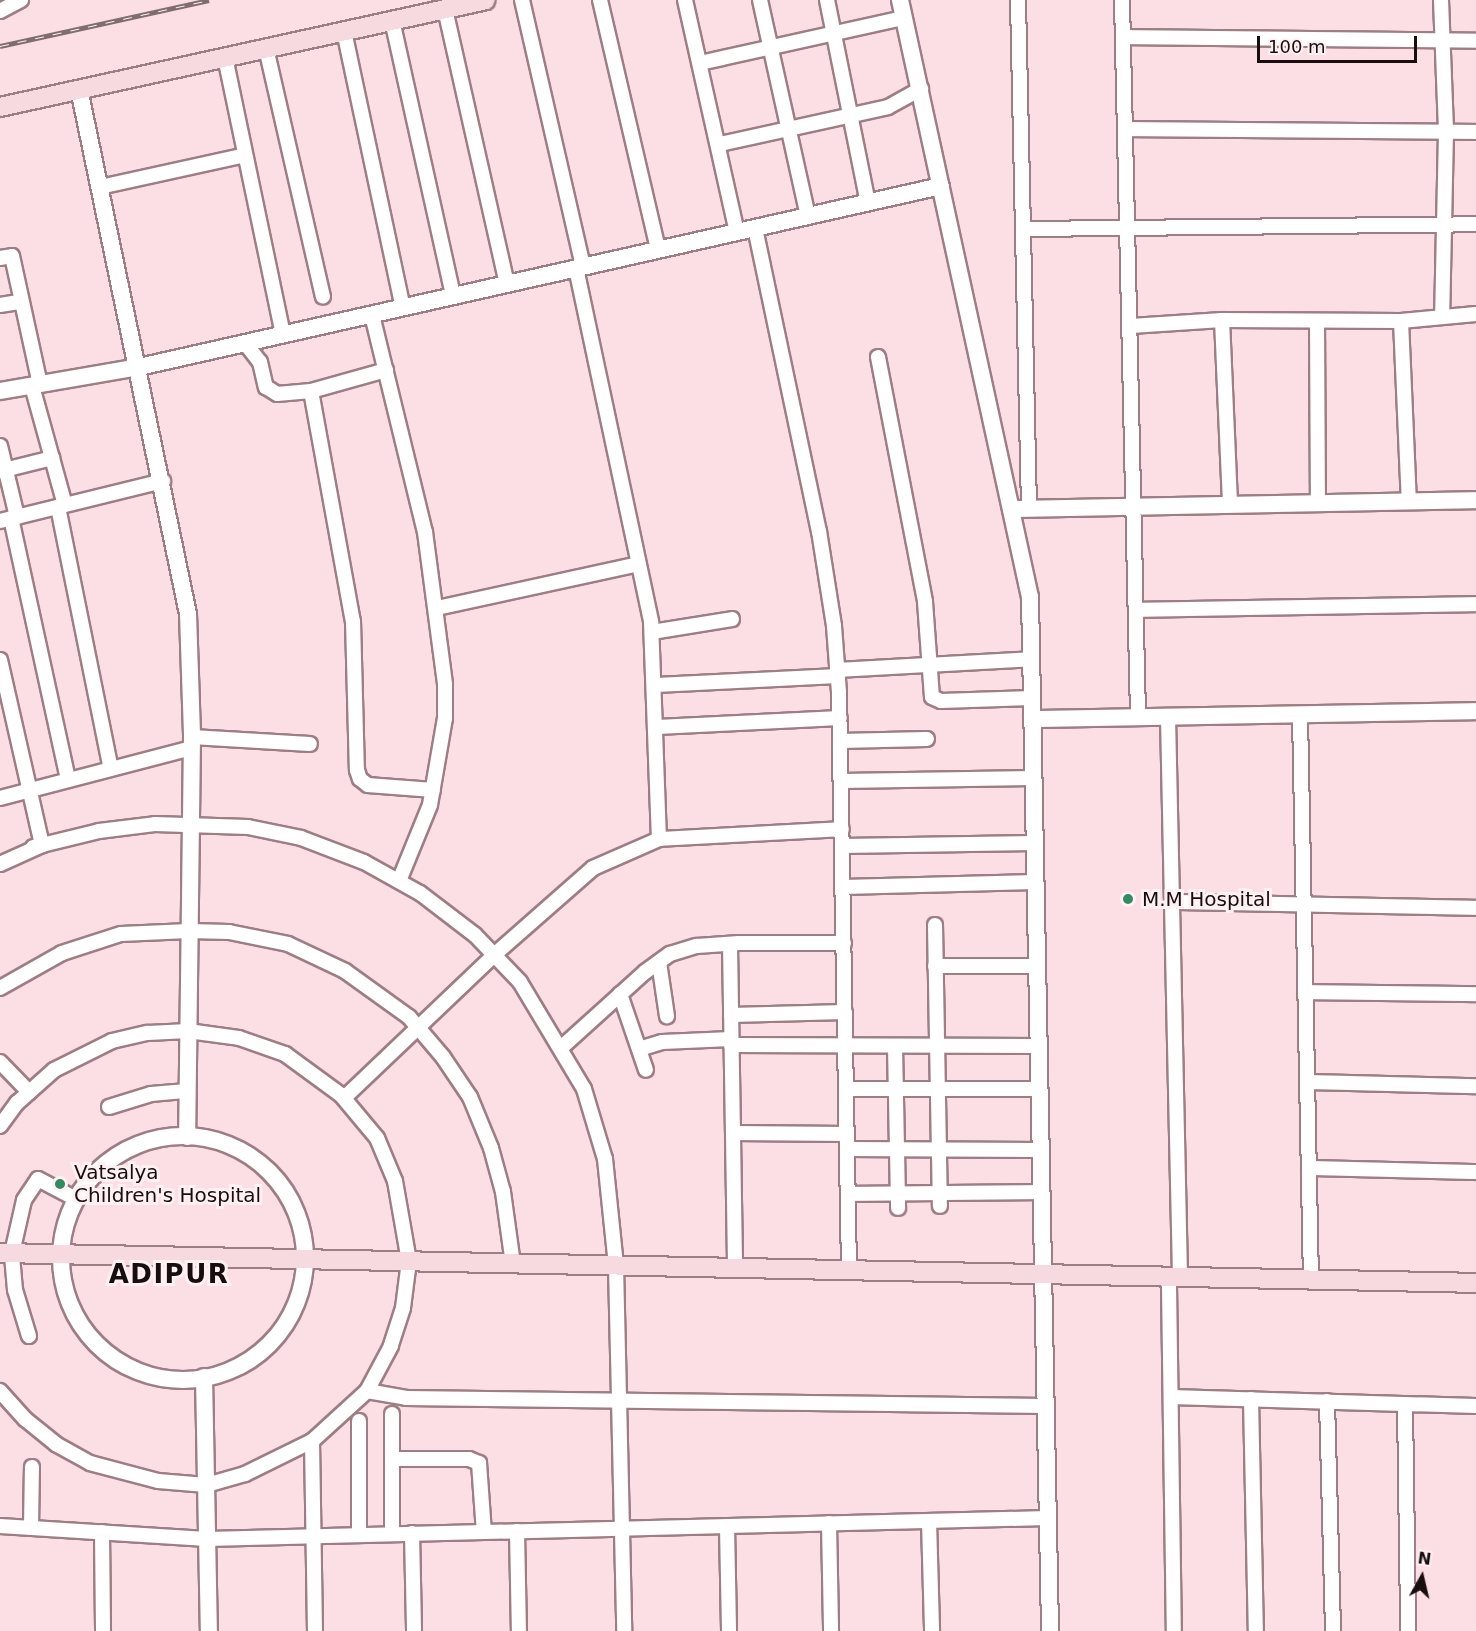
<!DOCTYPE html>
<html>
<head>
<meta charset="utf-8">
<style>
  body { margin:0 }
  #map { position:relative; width:1476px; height:1631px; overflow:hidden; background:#fbdfe4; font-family:"DejaVu Sans",sans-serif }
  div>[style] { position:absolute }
  .roads { filter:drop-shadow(2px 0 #9d7e84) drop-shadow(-2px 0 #9d7e84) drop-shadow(0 2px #9d7e84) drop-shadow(0 -2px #9d7e84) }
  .minor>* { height:14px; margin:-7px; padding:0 7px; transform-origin:7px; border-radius:7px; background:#fff }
  .tertiary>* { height:16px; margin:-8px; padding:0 8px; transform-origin:8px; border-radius:8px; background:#fff }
  .tertiary>.ring { margin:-8px; padding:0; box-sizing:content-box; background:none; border:16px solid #fff; border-radius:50% }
  .secondary>* { height:18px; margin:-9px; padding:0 9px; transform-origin:9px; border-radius:9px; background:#f7dae0 }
  .rail>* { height:5px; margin-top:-2.5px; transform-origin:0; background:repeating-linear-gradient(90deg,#fef0f3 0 9px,#806d70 0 18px); box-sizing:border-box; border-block:2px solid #806d70 }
  .dots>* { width:16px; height:16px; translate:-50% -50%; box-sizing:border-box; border:3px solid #fef0f3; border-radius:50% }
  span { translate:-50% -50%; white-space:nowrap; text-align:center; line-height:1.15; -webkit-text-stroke:6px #fef0f3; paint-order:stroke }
  .poi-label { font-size:20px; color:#180d0f }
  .left { translate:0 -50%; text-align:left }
  .district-label { font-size:26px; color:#180d0f; font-weight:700; letter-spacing:1.5px }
  .north { position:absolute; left:1392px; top:1547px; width:60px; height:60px; -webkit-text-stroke:4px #fef0f3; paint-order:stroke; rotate:8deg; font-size:16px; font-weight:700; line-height:24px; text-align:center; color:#180d0f }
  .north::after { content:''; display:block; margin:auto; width:21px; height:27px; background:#180d0f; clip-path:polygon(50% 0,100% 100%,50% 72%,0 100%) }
  .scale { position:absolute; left:1257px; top:36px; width:160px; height:27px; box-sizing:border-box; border:3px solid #180d0f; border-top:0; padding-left:8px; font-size:18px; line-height:21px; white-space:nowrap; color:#180d0f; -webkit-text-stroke:4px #fef0f3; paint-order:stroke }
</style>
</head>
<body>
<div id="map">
  <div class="roads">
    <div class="minor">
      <div style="left:522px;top:0;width:274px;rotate:77.1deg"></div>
      <div style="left:600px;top:0;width:257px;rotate:76.9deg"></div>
      <div style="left:685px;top:0;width:238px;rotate:77.4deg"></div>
      <div style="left:760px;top:0;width:221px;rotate:77.5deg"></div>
      <div style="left:827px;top:0;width:207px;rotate:78.6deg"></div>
      <div style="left:1018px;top:0;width:508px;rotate:88.76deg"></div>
      <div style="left:1122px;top:0;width:717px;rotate:88.72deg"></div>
      <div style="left:1441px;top:0;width:131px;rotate:87.8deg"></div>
      <div style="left:1446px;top:131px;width:184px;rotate:91.2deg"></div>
      <div style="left:445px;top:9px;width:282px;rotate:77.3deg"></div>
      <div style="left:0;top:11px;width:24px;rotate:-28deg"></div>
      <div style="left:392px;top:20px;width:283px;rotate:77.5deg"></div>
      <div style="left:344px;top:31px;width:283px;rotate:78deg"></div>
      <div style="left:1123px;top:37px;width:353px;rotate:0.6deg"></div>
      <div style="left:266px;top:48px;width:255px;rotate:77.1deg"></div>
      <div style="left:225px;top:57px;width:284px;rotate:78.2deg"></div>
      <div style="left:700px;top:63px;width:208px;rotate:-12.5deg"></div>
      <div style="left:1126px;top:129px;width:350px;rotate:0.5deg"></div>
      <div style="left:720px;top:144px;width:172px;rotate:-12.4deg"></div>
      <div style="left:888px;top:107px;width:38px;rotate:-29deg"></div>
      <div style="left:100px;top:187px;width:148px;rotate:-12.4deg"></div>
      <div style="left:755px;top:228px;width:310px;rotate:78.1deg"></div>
      <div style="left:819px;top:531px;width:96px;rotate:81deg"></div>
      <div style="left:834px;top:626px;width:66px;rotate:85.7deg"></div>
      <div style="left:839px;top:692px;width:579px;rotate:89.01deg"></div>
      <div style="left:1024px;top:229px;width:452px;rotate:-0.6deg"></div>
      <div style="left:0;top:258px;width:12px;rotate:-9deg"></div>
      <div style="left:12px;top:256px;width:131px;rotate:77.7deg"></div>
      <div style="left:576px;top:268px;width:362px;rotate:78deg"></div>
      <div style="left:651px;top:622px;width:217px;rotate:87.9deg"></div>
      <div style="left:0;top:305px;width:19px;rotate:-9deg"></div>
      <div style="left:372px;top:315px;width:223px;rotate:76.3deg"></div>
      <div style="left:425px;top:532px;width:153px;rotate:82.5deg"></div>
      <div style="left:445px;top:684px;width:34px;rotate:90deg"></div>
      <div style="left:445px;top:718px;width:88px;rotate:99.8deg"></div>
      <div style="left:430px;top:805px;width:82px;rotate:112.2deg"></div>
      <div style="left:1222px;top:320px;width:185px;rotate:87.5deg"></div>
      <div style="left:1401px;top:321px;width:181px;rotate:87.5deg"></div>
      <div style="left:1317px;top:322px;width:181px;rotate:89.7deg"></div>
      <div style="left:1131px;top:326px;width:91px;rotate:-3.8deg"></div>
      <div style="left:1222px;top:320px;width:179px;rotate:0.3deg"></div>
      <div style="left:1401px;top:321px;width:75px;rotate:-5.3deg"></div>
      <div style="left:245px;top:343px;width:24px;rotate:52deg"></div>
      <div style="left:260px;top:362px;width:26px;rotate:77deg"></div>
      <div style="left:266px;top:387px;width:13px;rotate:32deg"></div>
      <div style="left:277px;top:394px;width:34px;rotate:-5deg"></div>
      <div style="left:311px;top:391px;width:78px;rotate:-15.6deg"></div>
      <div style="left:878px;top:357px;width:249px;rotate:79.1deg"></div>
      <div style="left:925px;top:602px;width:95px;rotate:85.8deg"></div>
      <div style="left:932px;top:697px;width:10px;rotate:24deg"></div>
      <div style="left:941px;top:701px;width:91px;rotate:-1.9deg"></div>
      <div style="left:32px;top:386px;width:123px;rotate:74.5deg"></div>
      <div style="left:311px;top:391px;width:234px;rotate:79.7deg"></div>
      <div style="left:353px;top:621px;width:149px;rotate:88.5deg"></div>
      <div style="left:357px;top:770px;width:9px;rotate:72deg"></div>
      <div style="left:360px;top:779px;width:10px;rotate:37deg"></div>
      <div style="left:368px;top:785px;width:65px;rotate:4.4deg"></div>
      <div style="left:0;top:446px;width:73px;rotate:76.5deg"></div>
      <div style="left:0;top:471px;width:54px;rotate:-14deg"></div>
      <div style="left:58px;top:507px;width:267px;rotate:78.6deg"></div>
      <div style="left:11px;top:518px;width:268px;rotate:77.7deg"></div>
      <div style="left:0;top:521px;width:168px;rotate:-13.8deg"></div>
      <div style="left:437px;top:608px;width:206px;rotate:-12.3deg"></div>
      <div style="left:1136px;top:610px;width:340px;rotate:-1deg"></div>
      <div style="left:652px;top:632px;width:81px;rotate:-9.2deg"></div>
      <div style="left:0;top:660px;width:190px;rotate:77.2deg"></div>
      <div style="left:42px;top:845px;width:9px;rotate:167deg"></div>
      <div style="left:837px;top:670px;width:194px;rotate:-3.2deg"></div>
      <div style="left:656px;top:685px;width:182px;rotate:-2.8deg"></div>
      <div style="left:1300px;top:714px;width:566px;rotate:88.89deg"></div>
      <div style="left:1168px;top:717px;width:560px;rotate:88.77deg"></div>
      <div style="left:657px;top:727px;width:183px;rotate:-2.8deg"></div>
      <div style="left:192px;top:737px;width:118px;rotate:3.4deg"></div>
      <div style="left:840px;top:741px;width:87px;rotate:-1.3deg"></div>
      <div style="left:841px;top:781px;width:192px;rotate:-0.9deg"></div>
      <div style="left:0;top:798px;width:198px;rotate:-14.6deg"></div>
      <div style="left:842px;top:846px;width:192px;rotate:-0.9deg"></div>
      <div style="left:0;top:864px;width:46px;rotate:-24.3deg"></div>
      <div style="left:42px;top:845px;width:59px;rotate:-13.8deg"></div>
      <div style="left:99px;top:831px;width:56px;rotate:-7.1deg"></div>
      <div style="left:155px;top:824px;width:93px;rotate:1.8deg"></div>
      <div style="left:248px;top:827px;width:54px;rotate:11.7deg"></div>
      <div style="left:301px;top:838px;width:67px;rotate:20.9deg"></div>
      <div style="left:364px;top:862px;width:64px;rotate:29deg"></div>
      <div style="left:420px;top:893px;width:69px;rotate:37.4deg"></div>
      <div style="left:475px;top:935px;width:65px;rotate:46.2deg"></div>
      <div style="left:520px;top:982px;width:125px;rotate:59.1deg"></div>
      <div style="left:584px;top:1089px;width:73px;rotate:73.3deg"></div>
      <div style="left:605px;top:1159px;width:108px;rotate:84.1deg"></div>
      <div style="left:616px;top:1266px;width:365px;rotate:88.7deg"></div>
      <div style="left:843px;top:887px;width:192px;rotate:-1.5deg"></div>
      <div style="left:1172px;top:902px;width:304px;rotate:1.1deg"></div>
      <div style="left:935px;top:925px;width:281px;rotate:89deg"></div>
      <div style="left:730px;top:944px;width:324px;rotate:89.1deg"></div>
      <div style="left:659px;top:962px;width:55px;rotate:81.6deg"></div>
      <div style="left:935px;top:966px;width:102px"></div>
      <div style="left:0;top:988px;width:71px;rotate:-29.4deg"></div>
      <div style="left:62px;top:953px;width:62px;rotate:-17.9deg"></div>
      <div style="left:121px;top:934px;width:68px;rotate:-2.5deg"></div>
      <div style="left:189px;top:931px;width:40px;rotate:1.4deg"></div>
      <div style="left:229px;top:932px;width:60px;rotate:11.5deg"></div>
      <div style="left:288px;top:944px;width:63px;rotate:25.3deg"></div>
      <div style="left:345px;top:971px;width:79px;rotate:35.7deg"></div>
      <div style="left:409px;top:1017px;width:52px;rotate:49.6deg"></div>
      <div style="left:443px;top:1057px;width:48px;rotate:56deg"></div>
      <div style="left:470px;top:1097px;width:55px;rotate:67.6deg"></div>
      <div style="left:491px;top:1148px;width:46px;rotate:74.7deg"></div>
      <div style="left:503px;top:1192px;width:73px;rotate:82.1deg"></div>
      <div style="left:1305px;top:992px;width:171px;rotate:0.7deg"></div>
      <div style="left:620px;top:994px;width:80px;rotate:71.1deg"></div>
      <div style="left:731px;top:1015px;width:114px;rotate:-1.5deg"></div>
      <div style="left:731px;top:1045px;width:307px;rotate:0.2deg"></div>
      <div style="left:895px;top:1046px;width:162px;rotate:88.9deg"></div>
      <div style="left:562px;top:1047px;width:112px;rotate:-42.1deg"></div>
      <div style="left:645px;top:972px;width:31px;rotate:-36deg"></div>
      <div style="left:670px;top:954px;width:28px;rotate:-17deg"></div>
      <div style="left:697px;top:946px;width:42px;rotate:-4.1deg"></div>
      <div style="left:739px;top:943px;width:105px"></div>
      <div style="left:639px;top:1049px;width:24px;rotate:-17deg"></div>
      <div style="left:662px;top:1042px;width:69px;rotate:-2.5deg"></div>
      <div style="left:0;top:1062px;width:42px;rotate:46deg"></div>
      <div style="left:1307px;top:1082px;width:169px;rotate:1.4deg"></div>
      <div style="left:846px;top:1089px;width:193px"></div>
      <div style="left:344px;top:1098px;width:207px;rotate:-43.6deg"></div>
      <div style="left:494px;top:955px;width:132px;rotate:-41.3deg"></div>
      <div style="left:593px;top:868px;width:72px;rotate:-23.7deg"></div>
      <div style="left:659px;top:839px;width:183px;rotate:-3.1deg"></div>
      <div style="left:109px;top:1107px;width:44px;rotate:-17.2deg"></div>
      <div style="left:151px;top:1094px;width:36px;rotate:-5deg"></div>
      <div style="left:0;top:1126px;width:29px;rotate:-54deg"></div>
      <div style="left:17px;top:1103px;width:50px;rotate:-41.7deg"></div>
      <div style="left:54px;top:1070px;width:65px;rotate:-26.6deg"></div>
      <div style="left:112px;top:1041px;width:37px;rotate:-13deg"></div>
      <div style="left:148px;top:1033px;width:40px;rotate:-2.9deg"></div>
      <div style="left:188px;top:1031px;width:51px;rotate:7.8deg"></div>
      <div style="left:239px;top:1038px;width:49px;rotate:19.2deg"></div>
      <div style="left:285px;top:1054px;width:69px;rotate:36.2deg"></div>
      <div style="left:341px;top:1095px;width:56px;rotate:50.1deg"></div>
      <div style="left:377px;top:1138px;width:47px;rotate:67.3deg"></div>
      <div style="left:395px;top:1181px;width:81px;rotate:80.1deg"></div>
      <div style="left:409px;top:1261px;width:47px;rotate:97.3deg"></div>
      <div style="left:403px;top:1308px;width:40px;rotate:108deg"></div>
      <div style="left:391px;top:1346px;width:51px;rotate:118.1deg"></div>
      <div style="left:367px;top:1391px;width:74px;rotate:137.7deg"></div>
      <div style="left:312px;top:1441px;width:75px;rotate:153.8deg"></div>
      <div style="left:245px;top:1474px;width:41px;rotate:164.2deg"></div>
      <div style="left:206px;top:1485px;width:48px;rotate:-175.2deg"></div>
      <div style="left:158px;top:1481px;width:70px;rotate:-165.2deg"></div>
      <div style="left:90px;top:1463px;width:39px;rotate:-151deg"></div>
      <div style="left:56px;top:1444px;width:40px;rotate:-141deg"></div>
      <div style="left:25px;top:1419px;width:38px;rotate:-132deg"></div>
      <div style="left:733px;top:1133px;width:114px;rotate:0.5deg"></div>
      <div style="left:847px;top:1149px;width:193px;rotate:0.3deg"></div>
      <div style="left:1309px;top:1168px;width:167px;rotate:1.4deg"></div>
      <div style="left:848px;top:1194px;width:193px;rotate:-0.6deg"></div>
      <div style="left:1169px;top:1285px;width:346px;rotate:89.2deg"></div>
      <div style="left:29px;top:1336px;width:48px;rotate:-106.9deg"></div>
      <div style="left:15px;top:1290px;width:37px;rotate:-95deg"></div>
      <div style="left:12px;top:1253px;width:54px;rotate:-77.2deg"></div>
      <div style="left:24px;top:1200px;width:25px;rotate:-56deg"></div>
      <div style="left:38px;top:1179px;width:43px;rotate:27.8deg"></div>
      <div style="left:367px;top:1391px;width:40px;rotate:10deg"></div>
      <div style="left:406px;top:1398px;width:639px;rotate:0.72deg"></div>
      <div style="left:1171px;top:1397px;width:305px;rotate:1.7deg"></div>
      <div style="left:1251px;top:1399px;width:232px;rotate:88.8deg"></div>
      <div style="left:1327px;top:1401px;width:230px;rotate:88.5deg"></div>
      <div style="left:1405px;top:1404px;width:227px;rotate:89.2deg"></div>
      <div style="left:312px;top:1441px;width:190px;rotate:89.1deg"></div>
      <div style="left:392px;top:1459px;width:77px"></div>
      <div style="left:469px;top:1459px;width:11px;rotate:22deg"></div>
      <div style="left:479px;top:1463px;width:69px;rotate:85.9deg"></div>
      <div style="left:929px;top:1521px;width:110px;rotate:88.4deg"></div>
      <div style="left:829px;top:1523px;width:108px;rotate:88.9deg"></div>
      <div style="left:0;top:1526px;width:207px;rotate:3.6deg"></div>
      <div style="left:207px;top:1539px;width:840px;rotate:-1.43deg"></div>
      <div style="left:727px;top:1526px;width:105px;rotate:88.9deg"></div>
      <div style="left:31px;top:1528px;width:61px;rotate:-89.1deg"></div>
      <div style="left:517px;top:1531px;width:100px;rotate:88.9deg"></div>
      <div style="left:102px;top:1532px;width:99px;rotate:89.4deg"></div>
      <div style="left:412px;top:1533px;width:98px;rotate:88.8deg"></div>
      <div style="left:392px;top:1534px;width:120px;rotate:-90deg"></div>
      <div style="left:359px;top:1535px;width:114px;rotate:-90deg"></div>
    </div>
    <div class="tertiary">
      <div style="left:900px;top:0;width:611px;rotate:77.72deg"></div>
      <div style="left:1030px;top:597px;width:1034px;rotate:88.89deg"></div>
      <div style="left:79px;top:89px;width:536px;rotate:78.27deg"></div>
      <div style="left:188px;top:614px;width:123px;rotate:88.1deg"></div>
      <div style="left:192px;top:737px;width:400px;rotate:90.7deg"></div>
      <div style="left:0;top:391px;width:141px;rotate:-9.8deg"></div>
      <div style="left:139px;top:367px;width:822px;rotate:-12.72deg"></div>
      <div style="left:1011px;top:509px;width:465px;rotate:-1.1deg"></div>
      <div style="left:1032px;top:719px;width:444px;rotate:-1deg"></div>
      <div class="ring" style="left:61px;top:1136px;width:228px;height:228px"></div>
      <div style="left:204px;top:1377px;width:254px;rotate:88.9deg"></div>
    </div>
    <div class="secondary">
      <div style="left:0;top:107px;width:497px;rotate:-12.4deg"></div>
      <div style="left:0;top:1253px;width:1476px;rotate:1.16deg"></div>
    </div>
  </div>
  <div class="rail">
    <div style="left:0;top:46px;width:214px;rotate:-12.4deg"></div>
  </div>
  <div class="dots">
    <div style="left:1128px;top:899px;background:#328b61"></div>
    <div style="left:60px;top:1184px;background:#328b61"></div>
  </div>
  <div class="poi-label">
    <span class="left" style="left:1142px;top:899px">M.M Hospital</span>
    <span class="left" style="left:74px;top:1184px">Vatsalya<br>Children's Hospital</span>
  </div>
  <div class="district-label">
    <span style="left:169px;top:1275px">ADIPUR</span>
  </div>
  <div class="north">N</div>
  <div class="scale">100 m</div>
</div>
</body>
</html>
